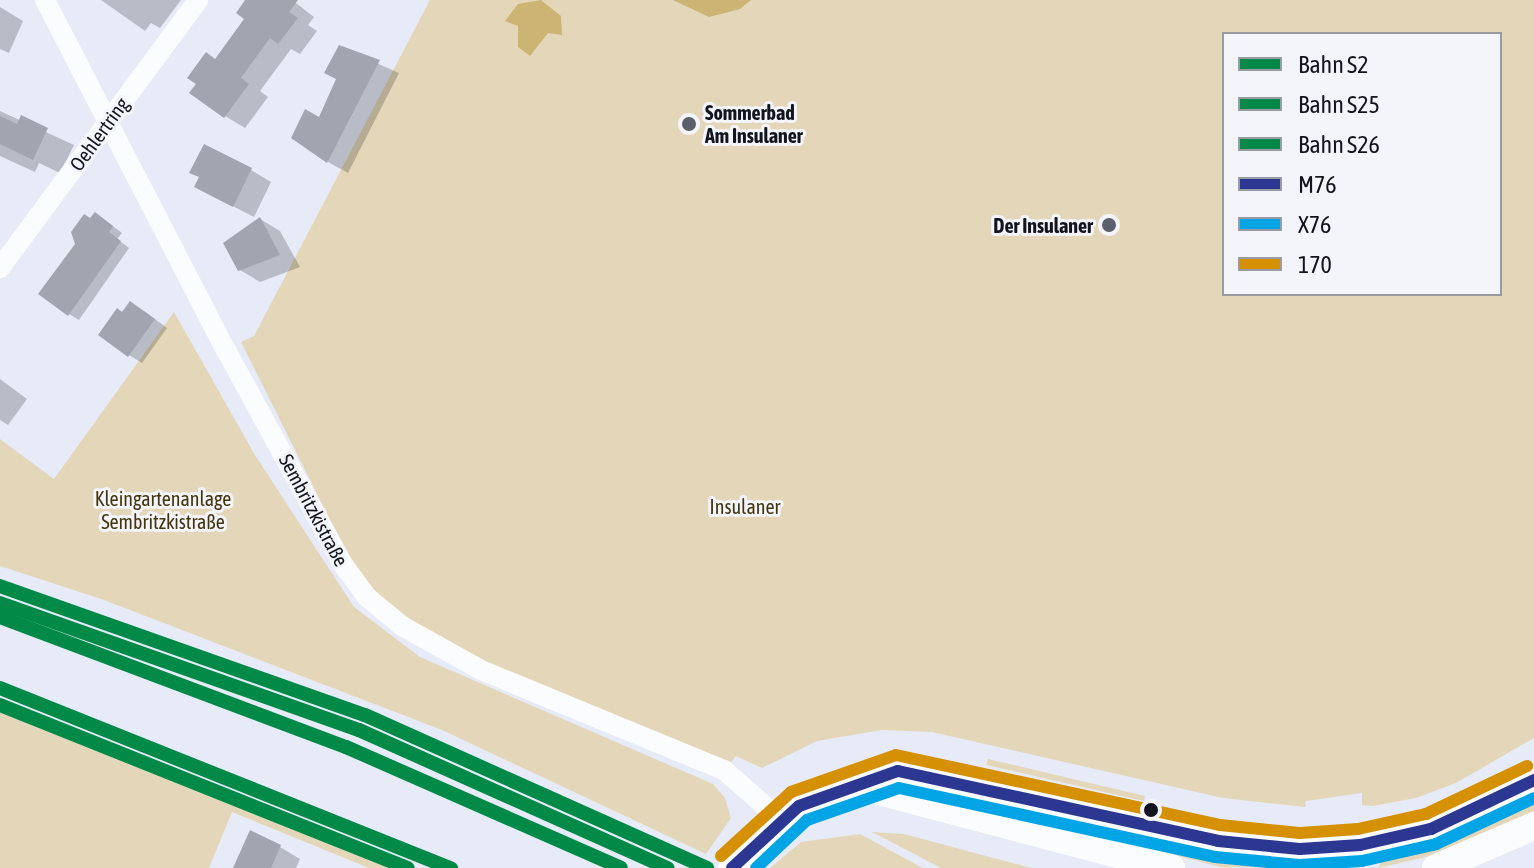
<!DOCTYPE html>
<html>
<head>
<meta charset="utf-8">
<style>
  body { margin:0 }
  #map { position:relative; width:1534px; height:868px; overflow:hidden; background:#e7ebf8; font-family:"Asap Condensed",sans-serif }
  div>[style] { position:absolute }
  .green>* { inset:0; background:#e4d7b9 }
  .water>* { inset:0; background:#ccb474 }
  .shadow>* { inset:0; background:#0003 }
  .building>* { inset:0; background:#a2a5af }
  .street>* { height:20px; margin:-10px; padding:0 10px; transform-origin:10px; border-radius:10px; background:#fbfcfe }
  .secondary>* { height:28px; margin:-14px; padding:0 14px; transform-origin:14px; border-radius:14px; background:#fbfcfe }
  .bus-1>* { height:12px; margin:-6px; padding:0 6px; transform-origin:6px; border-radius:6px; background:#2c3792 }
  .bus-2>* { height:12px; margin:-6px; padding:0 6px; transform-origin:6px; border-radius:6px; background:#01a5e5 }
  .bus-3>* { height:12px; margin:-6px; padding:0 6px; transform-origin:6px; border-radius:6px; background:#d59004 }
  .rail-1>* { height:14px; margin:-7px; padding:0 7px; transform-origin:7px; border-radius:7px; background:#018a47 }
  .rail-2>* { height:14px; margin:-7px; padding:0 7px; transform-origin:7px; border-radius:7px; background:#018a47 }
  .rail-3>* { height:14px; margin:-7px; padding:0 7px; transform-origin:7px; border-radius:7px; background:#018a47 }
  .dots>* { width:22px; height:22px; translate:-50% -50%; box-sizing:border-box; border:4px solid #f3f5fb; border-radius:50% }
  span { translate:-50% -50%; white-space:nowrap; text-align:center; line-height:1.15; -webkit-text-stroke:6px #f3f5fb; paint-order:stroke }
  .poi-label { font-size:20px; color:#12141e; font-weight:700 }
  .left { translate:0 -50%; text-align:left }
  .right { translate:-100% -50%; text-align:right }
  .street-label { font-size:20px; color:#12141e }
  .park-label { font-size:20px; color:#44350c }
  .legend { position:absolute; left:1222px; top:32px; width:280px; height:264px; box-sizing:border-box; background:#f3f5fb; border:2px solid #999ba3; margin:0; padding:10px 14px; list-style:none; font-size:24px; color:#12141e }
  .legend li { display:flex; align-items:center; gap:16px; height:40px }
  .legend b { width:40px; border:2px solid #999ba3 }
</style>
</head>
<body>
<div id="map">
  <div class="green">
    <div style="clip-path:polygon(evenodd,430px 0,1534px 0,1534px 738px,1456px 783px,1416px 798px,1373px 806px,1362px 805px,1362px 793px,1306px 801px,1305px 807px,1223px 798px,932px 732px,882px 730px,817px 741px,762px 768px,736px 756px,731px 762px,494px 667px,408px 620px,373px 591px,346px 552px,241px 342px,254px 336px,430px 0,1224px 34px,1500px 34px,1500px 294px,1224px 294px,1224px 34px)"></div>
    <div style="clip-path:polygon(174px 312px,255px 455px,354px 607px,420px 657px,713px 784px,725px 798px,731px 818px,706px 854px,442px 730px,104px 600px,0 566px,0 439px,54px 479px)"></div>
    <div style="clip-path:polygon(0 698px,247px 800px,416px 868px,369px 868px,232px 812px,209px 868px,0 868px)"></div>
    <div style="clip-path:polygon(988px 759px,1145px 796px,1144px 801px,986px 765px)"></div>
    <div style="clip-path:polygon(1534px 797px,1534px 811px,1519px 819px,1439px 854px,1378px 868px,1386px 854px,1472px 828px)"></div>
    <div style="clip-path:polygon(872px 832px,904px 834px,1031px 868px,941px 868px)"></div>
    <div style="clip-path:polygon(860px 834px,923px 868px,770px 868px,801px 842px)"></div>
    <div style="clip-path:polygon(1130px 834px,1235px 857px,1313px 862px,1315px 868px,1221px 867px,1127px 843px)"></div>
  </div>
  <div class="water">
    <div style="clip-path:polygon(541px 0,561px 16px,562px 35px,548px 33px,530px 56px,518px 47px,518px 26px,505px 21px,518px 4px)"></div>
    <div style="clip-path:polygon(673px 0,751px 0,740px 9px,709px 17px)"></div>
  </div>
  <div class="shadow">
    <div style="clip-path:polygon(101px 0,181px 0,160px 28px,151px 23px,145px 31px)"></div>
    <div style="clip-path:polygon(248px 0,292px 0,314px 17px,308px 25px,317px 31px,300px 54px,291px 49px,260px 91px,268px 97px,245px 128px,225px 116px,216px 60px,247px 18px)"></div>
    <div style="clip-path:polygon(0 7px,23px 21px,9px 53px,0 49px)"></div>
    <div style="clip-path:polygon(340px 47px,399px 73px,348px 173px,328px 162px,320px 119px,338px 79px)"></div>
    <div style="clip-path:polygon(0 111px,74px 145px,60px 173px,39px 163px,35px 172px,0 156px)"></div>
    <div style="clip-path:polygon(251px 170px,271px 182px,254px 217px,217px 198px,201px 177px)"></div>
    <div style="clip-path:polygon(260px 219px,280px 231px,300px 267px,260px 282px,240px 270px)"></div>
    <div style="clip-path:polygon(91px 220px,105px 220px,122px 233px,117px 239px,129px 248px,79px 320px,69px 314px)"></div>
    <div style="clip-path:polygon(144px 311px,167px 328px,142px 363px,129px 355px,123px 314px)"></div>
    <div style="clip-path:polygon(0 379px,27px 399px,8px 425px,0 420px)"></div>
    <div style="clip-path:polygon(280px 847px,300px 859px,296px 868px,235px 868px)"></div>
  </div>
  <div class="building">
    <div style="clip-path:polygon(245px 0,298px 0,289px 12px,298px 18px,278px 44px,270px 38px,241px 78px,249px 84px,224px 118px,189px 93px,196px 84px,187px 78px,206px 52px,215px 59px,244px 19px,236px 13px)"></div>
    <div style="clip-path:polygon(339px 45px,380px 60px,327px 163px,291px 138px,305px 109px,319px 117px,336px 79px,324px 73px)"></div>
    <div style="clip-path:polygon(21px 115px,48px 128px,33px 160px,0 144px,0 116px,17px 124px)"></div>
    <div style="clip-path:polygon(204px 144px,252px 168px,233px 207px,194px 187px,199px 177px,189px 173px)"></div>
    <div style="clip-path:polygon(95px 212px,113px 226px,109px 232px,121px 241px,68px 316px,38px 294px,75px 244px,71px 232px,84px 214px,90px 218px)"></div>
    <div style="clip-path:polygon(260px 217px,280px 255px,238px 271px,223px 243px)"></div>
    <div style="clip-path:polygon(130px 301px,155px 319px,128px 357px,98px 335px,117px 308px,122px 312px)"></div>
    <div style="clip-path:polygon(250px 830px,281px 845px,271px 868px,233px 868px)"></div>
  </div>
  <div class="street">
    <div style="left:45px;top:0;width:394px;rotate:62.7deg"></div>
    <div style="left:226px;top:350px;width:243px;rotate:61.4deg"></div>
    <div style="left:342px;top:563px;width:42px;rotate:53.7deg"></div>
    <div style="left:367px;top:597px;width:45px;rotate:39.6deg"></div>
    <div style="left:402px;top:626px;width:90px;rotate:29.1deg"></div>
    <div style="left:481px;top:670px;width:263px;rotate:22.4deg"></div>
    <div style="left:724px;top:770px;width:76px;rotate:41.3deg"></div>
    <div style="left:0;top:268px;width:333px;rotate:-53.5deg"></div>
    <div style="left:1351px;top:846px;width:23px;rotate:75deg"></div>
  </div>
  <div class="secondary">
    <div style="left:856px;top:785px;width:326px;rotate:14.8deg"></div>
    <div style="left:732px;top:868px;width:91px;rotate:-42.8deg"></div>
    <div style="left:799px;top:806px;width:105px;rotate:-19.5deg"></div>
    <div style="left:898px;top:771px;width:328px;rotate:12.3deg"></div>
    <div style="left:1218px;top:841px;width:82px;rotate:5.6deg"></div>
    <div style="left:1300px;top:849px;width:60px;rotate:-3.8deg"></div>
    <div style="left:1360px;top:845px;width:73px;rotate:-12.7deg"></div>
    <div style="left:1431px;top:829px;width:114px;rotate:-25.4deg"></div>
    <div style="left:1436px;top:868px;width:107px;rotate:-23.2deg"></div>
  </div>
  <div class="bus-1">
    <div style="left:732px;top:868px;width:91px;rotate:-42.8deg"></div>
    <div style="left:799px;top:806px;width:105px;rotate:-19.5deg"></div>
    <div style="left:898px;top:771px;width:328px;rotate:12.3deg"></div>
    <div style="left:1218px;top:841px;width:82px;rotate:5.6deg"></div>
    <div style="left:1300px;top:849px;width:60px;rotate:-3.8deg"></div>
    <div style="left:1360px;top:845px;width:73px;rotate:-12.7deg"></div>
    <div style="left:1431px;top:829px;width:114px;rotate:-25.4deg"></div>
  </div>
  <div class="bus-2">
    <div style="left:756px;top:868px;width:70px;rotate:-43.3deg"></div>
    <div style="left:807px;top:820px;width:97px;rotate:-19.2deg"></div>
    <div style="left:899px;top:788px;width:323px;rotate:12.3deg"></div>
    <div style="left:1215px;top:857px;width:85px;rotate:5.4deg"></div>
    <div style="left:1300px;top:865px;width:62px;rotate:-3.7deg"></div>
    <div style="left:1362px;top:861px;width:76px;rotate:-12.9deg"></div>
    <div style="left:1436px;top:844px;width:108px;rotate:-25.1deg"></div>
  </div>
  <div class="bus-3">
    <div style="left:721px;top:856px;width:95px;rotate:-42.4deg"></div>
    <div style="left:791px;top:792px;width:111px;rotate:-19.4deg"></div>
    <div style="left:896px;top:755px;width:331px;rotate:12.2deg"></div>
    <div style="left:1220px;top:825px;width:80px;rotate:5.7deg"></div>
    <div style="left:1300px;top:833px;width:58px;rotate:-3.9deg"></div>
    <div style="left:1358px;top:829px;width:70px;rotate:-12.4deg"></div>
    <div style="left:1426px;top:814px;width:112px;rotate:-25.4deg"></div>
  </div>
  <div class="rail-1">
    <div style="left:0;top:617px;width:370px;rotate:20.6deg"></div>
    <div style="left:346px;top:747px;width:300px;rotate:23.7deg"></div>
  </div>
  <div class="rail-2">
    <div style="left:0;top:586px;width:387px;rotate:19.5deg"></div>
    <div style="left:365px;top:715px;width:375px;rotate:24.1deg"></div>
    <div style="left:0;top:688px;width:486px;rotate:21.8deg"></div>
  </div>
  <div class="rail-3">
    <div style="left:0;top:603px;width:381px;rotate:19.5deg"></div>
    <div style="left:359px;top:730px;width:338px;rotate:24.1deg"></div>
    <div style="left:0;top:705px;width:439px;rotate:21.8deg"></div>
  </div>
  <div class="dots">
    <div style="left:689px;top:124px;background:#5d5f6a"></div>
    <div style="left:1109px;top:225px;background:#5d5f6a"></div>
    <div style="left:1151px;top:810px;background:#12141e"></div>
  </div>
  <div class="poi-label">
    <span class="left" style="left:705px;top:124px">Sommerbad<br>Am Insulaner</span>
    <span class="right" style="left:1093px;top:225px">Der Insulaner</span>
  </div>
  <div class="street-label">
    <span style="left:99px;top:134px;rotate:-54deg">Oehlertring</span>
    <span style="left:314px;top:510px;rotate:62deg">Sembritzkistraße</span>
  </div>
  <div class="park-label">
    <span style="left:163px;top:510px">Kleingartenanlage<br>Sembritzkistraße</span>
    <span style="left:745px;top:506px">Insulaner</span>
  </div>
  <ul class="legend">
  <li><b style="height:10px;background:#018a47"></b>Bahn S2</li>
  <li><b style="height:10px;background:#018a47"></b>Bahn S25</li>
  <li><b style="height:10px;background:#018a47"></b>Bahn S26</li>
  <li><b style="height:10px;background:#2c3792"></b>M76</li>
  <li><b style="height:10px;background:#01a5e5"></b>X76</li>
  <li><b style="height:10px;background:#d59004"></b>170</li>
  </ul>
</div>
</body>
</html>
